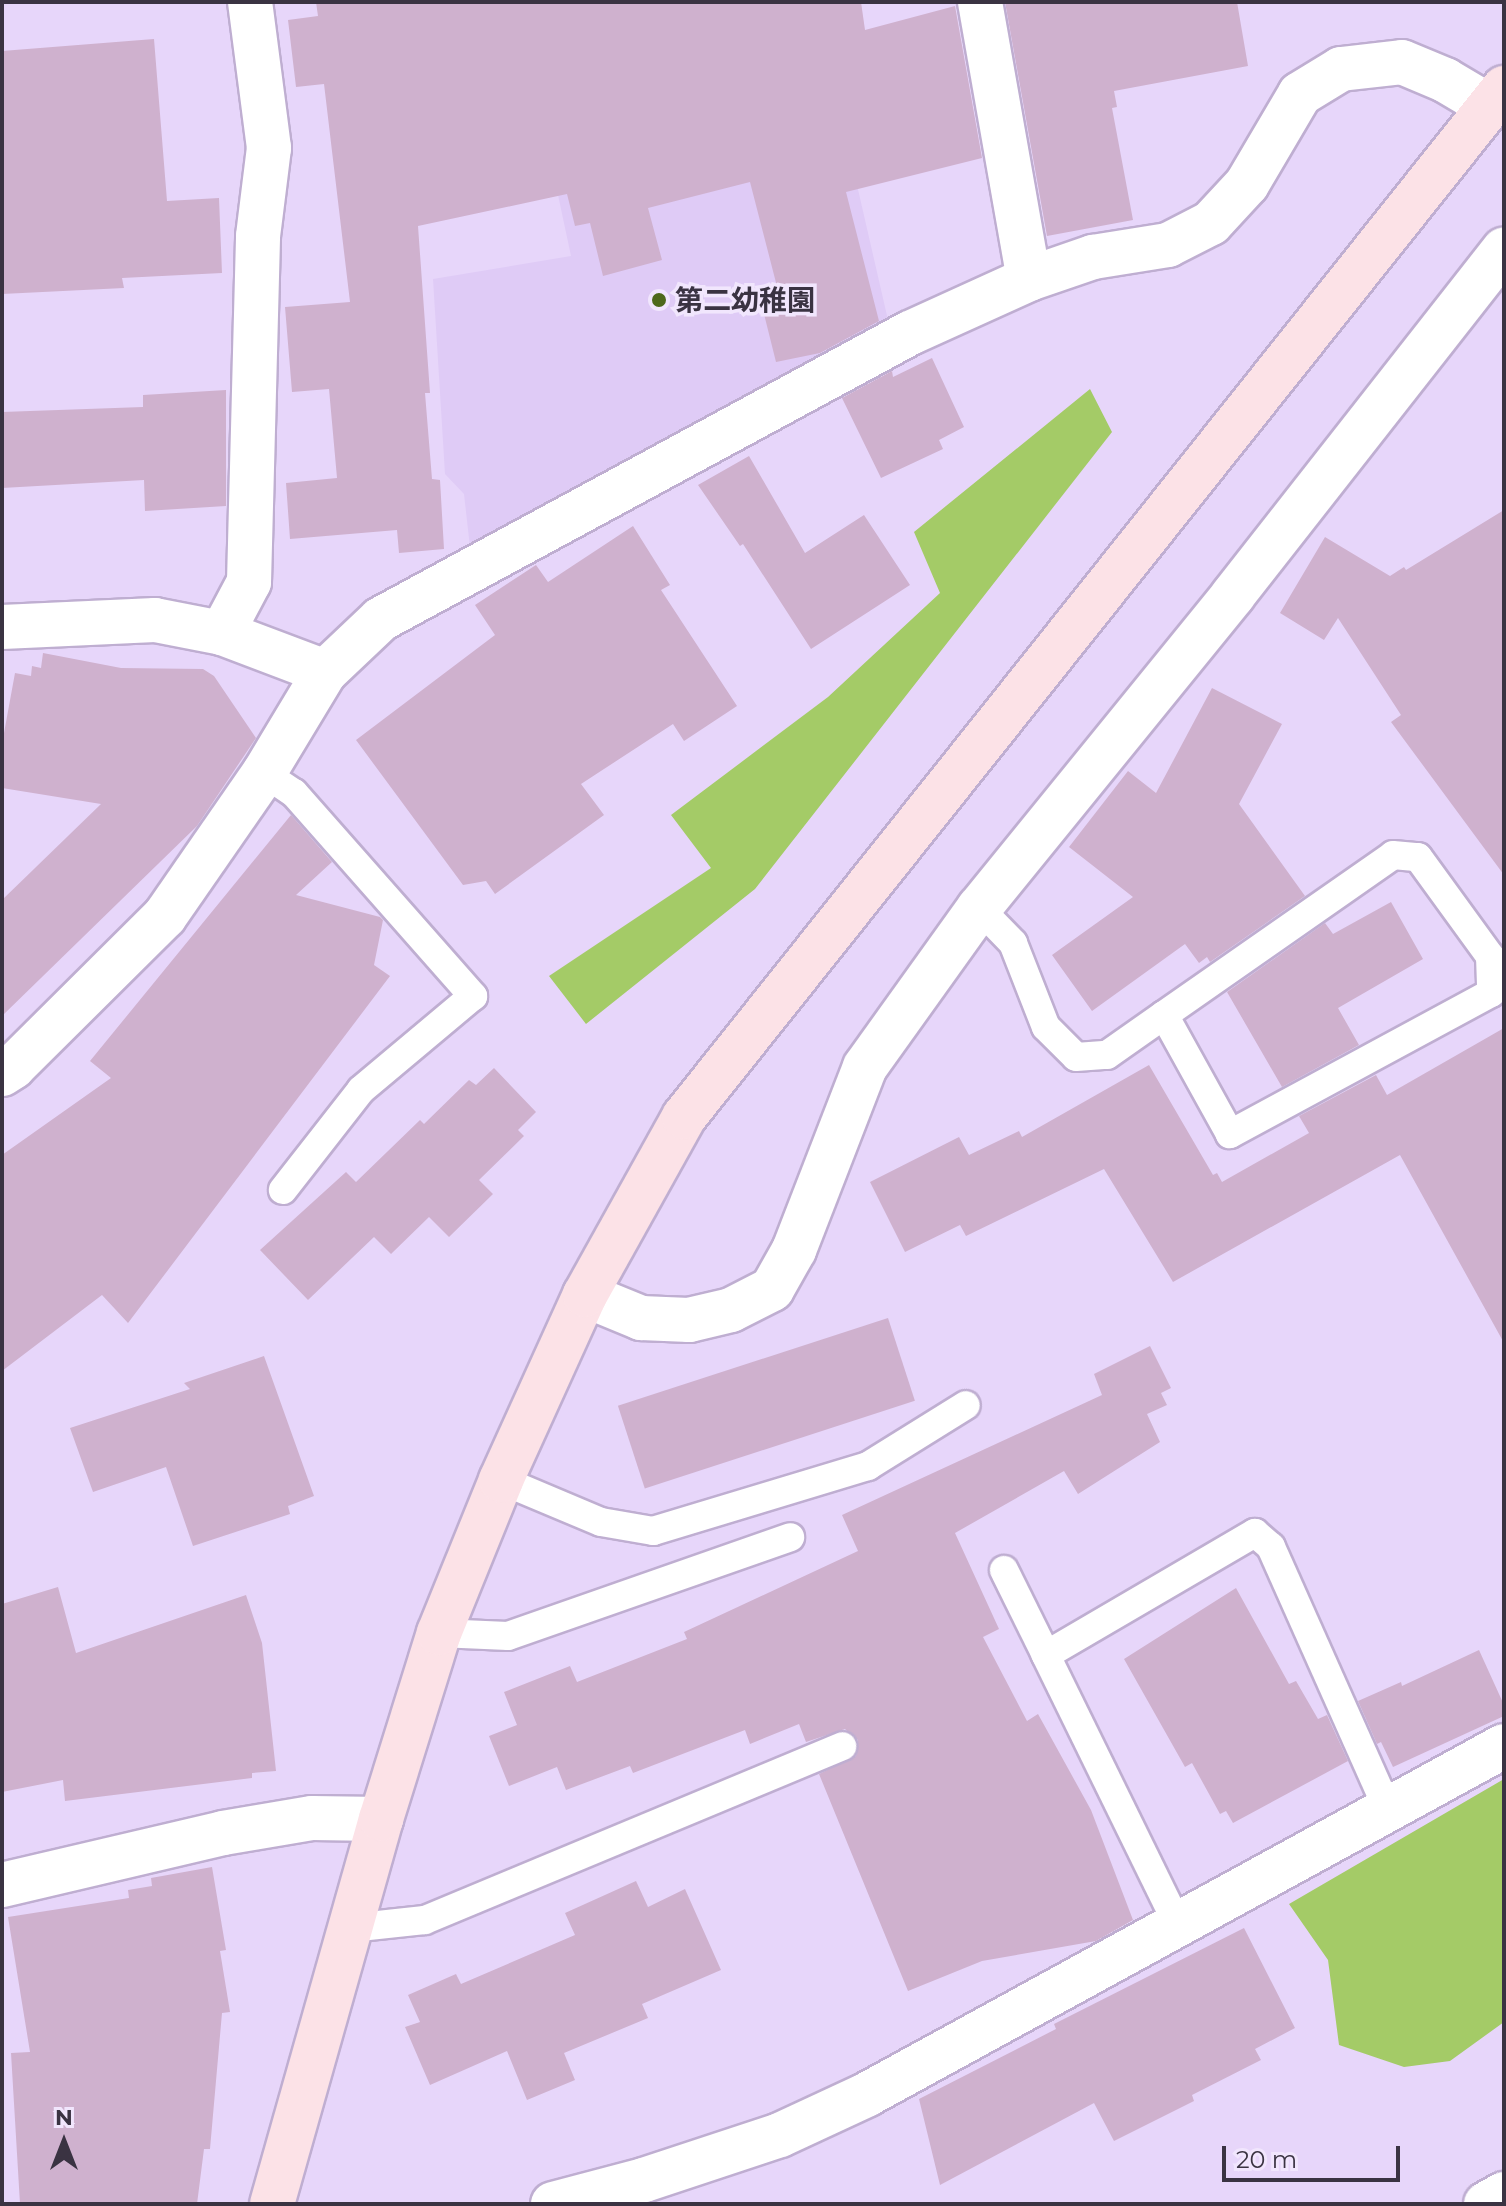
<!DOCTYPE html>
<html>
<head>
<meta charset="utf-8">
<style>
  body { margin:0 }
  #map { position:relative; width:1506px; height:2206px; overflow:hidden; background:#e7d6fa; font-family:Montserrat,"Noto Sans JP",sans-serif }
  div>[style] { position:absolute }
  .built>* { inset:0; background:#dfcbf6 }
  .green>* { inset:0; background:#a4cb67 }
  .building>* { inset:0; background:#cfb1ce; transform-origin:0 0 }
  .roads { filter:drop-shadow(2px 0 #bfaed1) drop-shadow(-2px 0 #bfaed1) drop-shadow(0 2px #bfaed1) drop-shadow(0 -2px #bfaed1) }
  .lane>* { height:28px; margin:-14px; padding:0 14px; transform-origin:14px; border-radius:14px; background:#fff }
  .street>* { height:44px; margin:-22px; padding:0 22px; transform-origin:22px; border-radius:22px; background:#fff }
  .secondary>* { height:44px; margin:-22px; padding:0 22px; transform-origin:22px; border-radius:22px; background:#fce2e7 }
  .dots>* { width:22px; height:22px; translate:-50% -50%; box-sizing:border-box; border:4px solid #f1e6fd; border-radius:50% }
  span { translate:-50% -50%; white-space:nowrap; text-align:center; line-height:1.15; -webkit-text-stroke:7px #f1e6fd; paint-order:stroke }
  .poi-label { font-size:28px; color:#3a3342; font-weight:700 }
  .left { translate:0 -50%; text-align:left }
  .frame { position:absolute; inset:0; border:4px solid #3a3342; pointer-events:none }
  .north { position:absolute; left:24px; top:2102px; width:80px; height:80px; -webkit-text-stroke:6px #f1e6fd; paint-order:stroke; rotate:0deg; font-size:22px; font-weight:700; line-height:32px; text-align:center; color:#3a3342 }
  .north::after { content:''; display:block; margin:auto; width:28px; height:36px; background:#3a3342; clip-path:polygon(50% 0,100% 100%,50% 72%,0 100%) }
  .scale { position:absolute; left:1222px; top:2146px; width:178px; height:36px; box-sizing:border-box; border:4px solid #3a3342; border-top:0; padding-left:10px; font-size:24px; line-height:28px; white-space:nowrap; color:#3a3342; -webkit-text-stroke:6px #f1e6fd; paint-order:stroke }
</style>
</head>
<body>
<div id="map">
  <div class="built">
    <div style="clip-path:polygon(823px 37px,888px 320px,470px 547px,464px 494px,445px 474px,433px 279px,571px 256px,541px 115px)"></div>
  </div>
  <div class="green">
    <div style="clip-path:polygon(1090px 389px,1112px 432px,755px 889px,586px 1024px,549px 976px,711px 868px,671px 815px,828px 697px,940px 593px,914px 532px)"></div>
    <div style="clip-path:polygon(1504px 1779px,1504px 2022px,1450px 2061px,1404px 2067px,1339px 2045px,1328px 1960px,1289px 1904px)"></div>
  </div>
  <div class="building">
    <div style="clip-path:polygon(316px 2px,861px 2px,865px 30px,955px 6px,982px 158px,846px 192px,879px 321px,820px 353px,776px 362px,762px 306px,781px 302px,750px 182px,648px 208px,662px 260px,603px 276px,590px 223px,575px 226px,567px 194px,418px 226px,430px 393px,425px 393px,432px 479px,440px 480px,444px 549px,399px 553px,397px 530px,290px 539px,286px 483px,337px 478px,329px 389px,292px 392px,285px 307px,350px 302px,324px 84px,296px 87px,288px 20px,318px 16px)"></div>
    <div style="clip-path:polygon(1005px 2px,1237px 2px,1248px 66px,1114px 91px,1117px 107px,1112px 108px,1133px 220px,1047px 236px)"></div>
    <div style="clip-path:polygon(154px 39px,167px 201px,219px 198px,222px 273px,122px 278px,124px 288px,2px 294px,2px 51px)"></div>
    <div style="clip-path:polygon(932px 358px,964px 427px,939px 440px,943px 449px,881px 478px,842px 398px,892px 371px,893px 377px)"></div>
    <div style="clip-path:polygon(226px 390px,226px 506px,145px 511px,144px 480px,2px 488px,2px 412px,143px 407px,143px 395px)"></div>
    <div style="clip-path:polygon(749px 456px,805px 553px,864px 515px,910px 585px,811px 649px,743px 544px,740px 546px,698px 485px)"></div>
    <div style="clip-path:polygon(1504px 510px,1504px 875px,1391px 722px,1401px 715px,1338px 618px,1324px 640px,1280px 613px,1325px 537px,1390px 576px,1404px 567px,1406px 570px)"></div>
    <div style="clip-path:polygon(633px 526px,670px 585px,661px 590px,737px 706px,684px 741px,673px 724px,581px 784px,604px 815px,495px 894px,486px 881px,463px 885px,356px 740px,495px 635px,475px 605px,536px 565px,548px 582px)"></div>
    <div style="clip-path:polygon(43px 653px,121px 668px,203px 669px,214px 676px,256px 738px,197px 826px,2px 1016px,2px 900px,101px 804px,2px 788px,2px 744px,15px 673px,31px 676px,32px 666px,41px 668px)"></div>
    <div style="clip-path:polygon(1212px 688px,1282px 724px,1239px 804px,1305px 896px,1210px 962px,1207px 957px,1199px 963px,1185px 944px,1092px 1011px,1052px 955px,1133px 897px,1069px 847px,1128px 771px,1156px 793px)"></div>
    <div style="clip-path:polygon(291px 815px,332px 862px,296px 895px,380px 917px,383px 920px,374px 965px,390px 976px,128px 1323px,102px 1295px,2px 1371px,2px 1155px,111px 1078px,90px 1061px)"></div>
    <div style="clip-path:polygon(1391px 902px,1423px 959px,1338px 1008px,1359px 1045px,1282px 1087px,1227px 992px,1325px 923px,1333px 934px)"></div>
    <div style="clip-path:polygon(1504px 1028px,1504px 1343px,1400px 1155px,1173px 1282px,1104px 1169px,966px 1236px,960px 1225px,905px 1252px,870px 1182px,959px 1137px,969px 1155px,1019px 1131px,1022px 1137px,1149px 1065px,1213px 1175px,1217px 1173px,1222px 1182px,1309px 1133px,1299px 1116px,1376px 1075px,1387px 1095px)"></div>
    <div style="clip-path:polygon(494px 1068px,536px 1112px,518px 1130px,524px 1136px,479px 1180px,493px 1194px,449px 1237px,429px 1217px,391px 1254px,374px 1237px,308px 1300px,260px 1250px,346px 1172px,356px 1182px,420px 1120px,424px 1124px,469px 1080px,476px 1085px)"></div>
    <div style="left:888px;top:1318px;width:87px;height:284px;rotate:72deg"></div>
    <div style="clip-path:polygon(1150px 1346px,1171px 1388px,1161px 1393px,1167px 1405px,1147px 1414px,1160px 1442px,1078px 1494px,1064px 1471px,955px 1533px,999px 1629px,983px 1637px,1027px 1721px,1038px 1714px,1091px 1810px,1133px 1920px,1096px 1941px,982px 1961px,908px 1991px,819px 1774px,856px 1756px,858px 1740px,845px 1729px,806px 1742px,799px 1724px,750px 1744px,745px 1730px,633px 1773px,630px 1766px,566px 1790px,557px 1767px,509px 1786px,489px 1736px,517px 1725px,504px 1692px,570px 1666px,577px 1682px,687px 1639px,684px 1632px,858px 1551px,842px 1515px,1102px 1395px,1094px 1374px)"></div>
    <div style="clip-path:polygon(264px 1356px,314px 1496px,288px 1506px,290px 1514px,193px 1546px,166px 1467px,93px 1492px,70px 1428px,190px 1389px,184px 1383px)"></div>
    <div style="clip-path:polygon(58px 1587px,76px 1653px,246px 1595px,262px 1643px,276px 1771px,252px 1773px,252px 1778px,65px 1801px,63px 1780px,2px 1792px,2px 1604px)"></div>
    <div style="clip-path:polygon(1236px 1588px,1289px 1684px,1296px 1681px,1318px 1719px,1327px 1715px,1348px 1761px,1233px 1823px,1226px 1811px,1220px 1814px,1192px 1763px,1185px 1767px,1124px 1659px)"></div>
    <div style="clip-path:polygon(1479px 1650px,1504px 1705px,1504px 1716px,1393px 1767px,1381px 1742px,1377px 1744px,1358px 1701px,1401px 1682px,1402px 1686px)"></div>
    <div style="clip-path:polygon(212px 1867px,226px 1950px,220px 1951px,230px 2012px,222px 2013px,210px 2149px,204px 2149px,197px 2204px,20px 2204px,11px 2053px,30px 2052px,8px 1917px,129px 1898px,128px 1890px,152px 1886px,151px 1878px)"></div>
    <div style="clip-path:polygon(636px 1881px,648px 1907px,685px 1889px,721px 1970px,642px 2004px,648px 2018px,564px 2053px,575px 2080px,527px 2100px,507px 2051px,430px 2085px,405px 2027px,420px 2022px,408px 1995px,456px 1974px,461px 1984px,575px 1935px,565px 1913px)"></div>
    <div style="clip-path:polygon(1244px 1928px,1295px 2028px,1255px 2049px,1261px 2060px,1192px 2095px,1194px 2101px,1114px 2141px,1094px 2103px,940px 2185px,919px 2099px,1056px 2029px,1054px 2024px)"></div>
  </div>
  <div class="roads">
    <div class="lane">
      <div style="left:264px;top:773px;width:36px;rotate:34deg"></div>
      <div style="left:294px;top:793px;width:271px;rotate:48.6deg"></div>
      <div style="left:473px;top:996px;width:146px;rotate:140deg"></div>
      <div style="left:361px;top:1090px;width:127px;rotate:128deg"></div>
      <div style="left:979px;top:908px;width:49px;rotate:45.8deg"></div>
      <div style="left:1013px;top:943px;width:90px;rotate:68.6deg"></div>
      <div style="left:1046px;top:1027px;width:42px;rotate:45deg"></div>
      <div style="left:1076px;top:1057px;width:31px;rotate:-4deg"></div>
      <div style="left:1107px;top:1055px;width:70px;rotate:-35.1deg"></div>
      <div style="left:1164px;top:1015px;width:279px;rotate:-34.9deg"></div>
      <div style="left:1393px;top:855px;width:25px;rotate:5deg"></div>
      <div style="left:1418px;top:857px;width:122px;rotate:54deg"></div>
      <div style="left:1490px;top:956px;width:37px;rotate:88deg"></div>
      <div style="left:1491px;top:993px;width:297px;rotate:151.6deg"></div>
      <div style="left:1230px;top:1134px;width:136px;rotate:-119deg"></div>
      <div style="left:501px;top:1480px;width:108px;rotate:22.8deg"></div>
      <div style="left:601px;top:1522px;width:53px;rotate:9.8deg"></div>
      <div style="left:653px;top:1531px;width:225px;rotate:-16.8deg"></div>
      <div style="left:868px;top:1466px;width:115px;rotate:-31.9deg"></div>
      <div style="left:1004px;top:1570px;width:95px;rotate:63.7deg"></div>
      <div style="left:439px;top:1633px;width:69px;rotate:2.5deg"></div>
      <div style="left:508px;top:1636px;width:299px;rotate:-19.3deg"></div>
      <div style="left:1178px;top:1925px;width:301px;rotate:-116.1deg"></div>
      <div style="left:1046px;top:1655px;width:242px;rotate:-30.3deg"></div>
      <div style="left:1255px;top:1533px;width:21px;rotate:41deg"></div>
      <div style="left:1271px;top:1547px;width:288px;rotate:66deg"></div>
      <div style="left:350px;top:1928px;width:75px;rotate:-6.1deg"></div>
      <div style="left:425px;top:1920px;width:452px;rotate:-22.6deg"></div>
    </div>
    <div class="street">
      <div style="left:980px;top:2px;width:281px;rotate:80deg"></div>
      <div style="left:2px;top:627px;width:153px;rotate:-2.6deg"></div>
      <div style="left:155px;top:620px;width:68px;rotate:11deg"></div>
      <div style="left:222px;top:633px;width:110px;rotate:20.7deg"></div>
      <div style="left:222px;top:633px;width:58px;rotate:-62.1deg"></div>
      <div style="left:249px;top:582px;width:346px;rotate:-88.5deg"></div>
      <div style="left:258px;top:236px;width:89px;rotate:-82.9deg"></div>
      <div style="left:269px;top:148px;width:147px;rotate:-97.4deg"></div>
      <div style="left:2px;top:1074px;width:13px;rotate:-32deg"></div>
      <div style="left:13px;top:1067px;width:214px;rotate:-44.8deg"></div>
      <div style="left:165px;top:916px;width:174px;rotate:-55.3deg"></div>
      <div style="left:264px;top:773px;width:118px;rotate:-58.9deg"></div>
      <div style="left:325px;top:672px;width:77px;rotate:-43.4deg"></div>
      <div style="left:381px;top:619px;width:601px;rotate:-28.4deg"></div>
      <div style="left:910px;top:333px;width:131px;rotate:-24.4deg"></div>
      <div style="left:1029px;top:279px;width:68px;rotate:-19deg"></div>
      <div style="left:1093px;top:257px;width:76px;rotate:-9.1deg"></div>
      <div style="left:1168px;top:245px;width:48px;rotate:-27.1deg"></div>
      <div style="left:1211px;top:223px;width:53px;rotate:-47.3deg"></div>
      <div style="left:1247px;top:184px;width:104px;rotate:-59.5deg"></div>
      <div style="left:1300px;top:94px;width:48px;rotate:-31.4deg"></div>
      <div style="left:1341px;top:69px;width:61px;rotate:-6.5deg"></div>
      <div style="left:1402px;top:62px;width:47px;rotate:22.7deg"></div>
      <div style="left:1445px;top:80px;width:51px;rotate:30.6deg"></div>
      <div style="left:585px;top:1295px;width:61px;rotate:22.3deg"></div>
      <div style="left:641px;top:1318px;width:48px;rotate:2.4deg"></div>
      <div style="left:689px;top:1320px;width:43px;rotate:-13.4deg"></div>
      <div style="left:731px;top:1310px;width:46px;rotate:-27.1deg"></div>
      <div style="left:772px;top:1289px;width:45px;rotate:-60.6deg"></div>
      <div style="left:794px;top:1250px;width:196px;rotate:-68.8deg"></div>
      <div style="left:865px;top:1067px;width:196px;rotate:-54.4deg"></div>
      <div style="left:979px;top:908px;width:403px;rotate:-50.9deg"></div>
      <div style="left:1233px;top:595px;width:439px;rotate:-51.9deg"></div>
      <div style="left:2px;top:1885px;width:227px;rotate:-13.2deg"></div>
      <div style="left:223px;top:1833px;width:90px;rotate:-9.6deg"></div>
      <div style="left:312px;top:1818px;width:69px;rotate:0.8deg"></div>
      <div style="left:553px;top:2204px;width:94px;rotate:-14.8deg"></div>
      <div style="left:644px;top:2180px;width:143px;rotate:-18.3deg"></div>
      <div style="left:780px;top:2135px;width:95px;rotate:-24.9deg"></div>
      <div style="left:866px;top:2095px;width:727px;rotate:-28.68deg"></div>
      <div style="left:1486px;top:2204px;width:21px;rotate:-29deg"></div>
    </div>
    <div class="secondary">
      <div style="left:272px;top:2204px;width:400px;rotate:-74.2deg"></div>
      <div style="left:381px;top:1819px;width:195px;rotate:-72.7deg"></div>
      <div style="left:439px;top:1633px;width:165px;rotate:-67.9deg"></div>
      <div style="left:501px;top:1480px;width:203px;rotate:-65.6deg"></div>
      <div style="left:585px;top:1295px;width:204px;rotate:-60.9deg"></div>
      <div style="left:684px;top:1117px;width:1316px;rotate:-51.45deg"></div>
    </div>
  </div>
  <div class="dots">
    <div style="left:659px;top:300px;background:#4e691b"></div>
  </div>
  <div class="poi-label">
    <span class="left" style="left:675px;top:300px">第二幼稚園</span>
  </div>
  <div class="frame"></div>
  <div class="north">N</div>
  <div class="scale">20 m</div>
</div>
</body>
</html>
